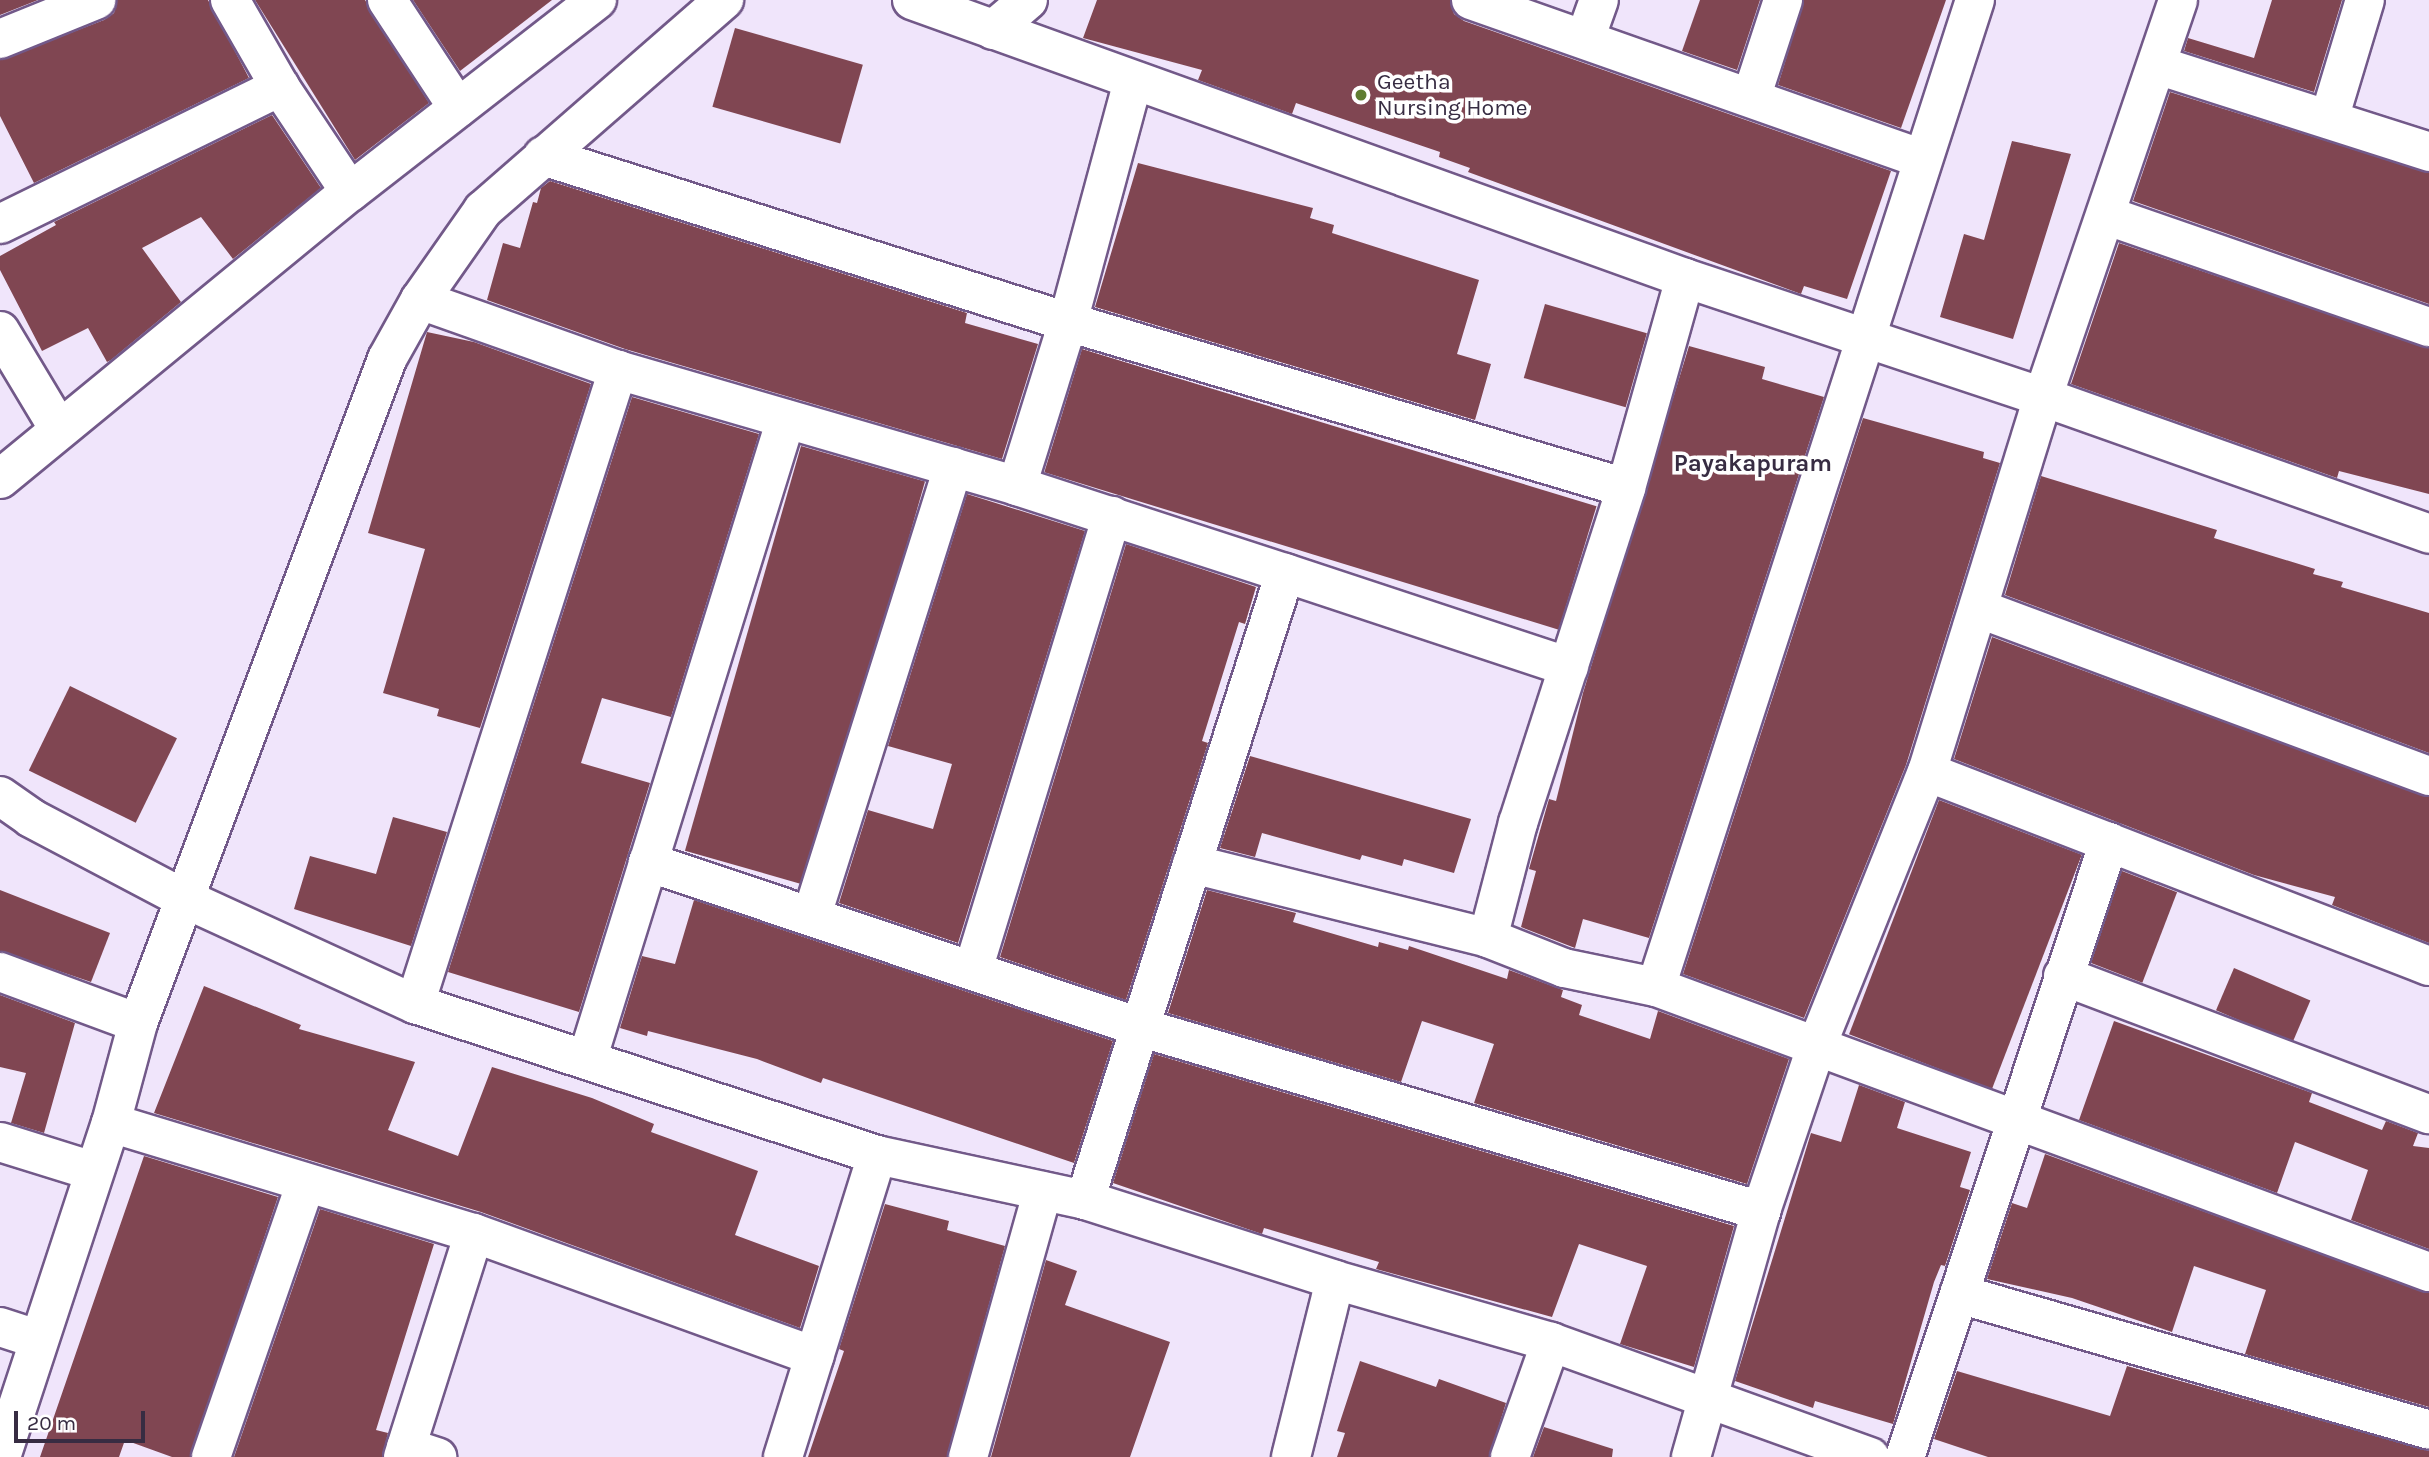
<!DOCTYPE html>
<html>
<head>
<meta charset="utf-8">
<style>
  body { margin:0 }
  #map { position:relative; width:2429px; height:1457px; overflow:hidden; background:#f0e5fb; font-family:Karla,sans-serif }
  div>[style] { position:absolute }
  .building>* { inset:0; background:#804652; transform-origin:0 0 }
  .roads { filter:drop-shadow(2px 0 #725989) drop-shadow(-2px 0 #725989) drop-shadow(0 2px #725989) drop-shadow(0 -2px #725989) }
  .street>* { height:38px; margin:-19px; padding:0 19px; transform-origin:19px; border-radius:19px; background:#fff }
  .secondary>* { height:38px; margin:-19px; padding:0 19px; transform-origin:19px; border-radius:19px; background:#fff }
  .dots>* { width:19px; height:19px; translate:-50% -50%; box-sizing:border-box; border:4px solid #fff; border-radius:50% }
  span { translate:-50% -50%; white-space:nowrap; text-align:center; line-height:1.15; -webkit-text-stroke:7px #fff; paint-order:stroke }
  .poi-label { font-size:23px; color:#372c42 }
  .left { translate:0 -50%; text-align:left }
  .neighbourhood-label { font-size:24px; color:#372c42; font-weight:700 }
  .scale { position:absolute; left:14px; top:1411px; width:131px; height:32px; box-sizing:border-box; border:4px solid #372c42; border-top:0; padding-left:9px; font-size:21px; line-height:24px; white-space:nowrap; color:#372c42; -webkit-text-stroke:5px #fff; paint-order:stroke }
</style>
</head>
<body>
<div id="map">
  <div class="building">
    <div style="clip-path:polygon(0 0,38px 0,0 15px)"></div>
    <div style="clip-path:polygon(117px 0,208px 0,249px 78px,34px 183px,0 116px,0 60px,104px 20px,114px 13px)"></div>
    <div style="clip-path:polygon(255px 0,365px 0,429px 103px,355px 160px)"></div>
    <div style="clip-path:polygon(413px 0,552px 0,460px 71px)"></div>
    <div style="clip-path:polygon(1097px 0,1450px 0,1454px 14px,1464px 21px,1891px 171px,1847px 299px,1804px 286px,1801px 294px,1468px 172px,1470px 168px,1439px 157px,1440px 152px,1296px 103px,1292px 114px,1198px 80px,1202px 70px,1083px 38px)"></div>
    <div style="clip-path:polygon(1700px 0,1760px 0,1737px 70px,1682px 51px)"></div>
    <div style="clip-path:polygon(1804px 0,1946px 0,1901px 128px,1778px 85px)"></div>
    <div style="clip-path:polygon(2272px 0,2342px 0,2314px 92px,2184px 51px,2188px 38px,2254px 58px)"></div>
    <div style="left:735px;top:28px;width:133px;height:82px;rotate:16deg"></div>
    <div style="clip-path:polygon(2170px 92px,2429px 173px,2429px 304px,2133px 201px)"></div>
    <div style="clip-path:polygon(272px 115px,321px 188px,233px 259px,201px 217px,142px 248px,181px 302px,111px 360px,107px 362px,88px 328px,42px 351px,0 270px,0 256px,56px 225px,54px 222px)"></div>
    <div style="clip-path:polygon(2012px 141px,2071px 154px,2013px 339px,1940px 317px,1964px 234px,1984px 240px)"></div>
    <div style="clip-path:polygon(1138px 163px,1313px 208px,1310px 218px,1334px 225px,1332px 233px,1479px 280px,1457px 354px,1491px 364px,1475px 420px,1095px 307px)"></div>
    <div style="clip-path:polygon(550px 181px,967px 313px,965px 323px,1038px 344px,1002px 459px,625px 349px,487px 300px,503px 243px,520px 248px,533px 202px,537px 203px,541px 188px)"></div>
    <div style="clip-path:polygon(2119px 243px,2429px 348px,2429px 494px,2339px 471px,2337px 478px,2071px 384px)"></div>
    <div style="left:1545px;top:304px;width:106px;height:77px;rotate:16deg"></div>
    <div style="clip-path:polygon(427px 332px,474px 342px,591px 384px,480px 728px,437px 716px,439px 709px,383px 693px,425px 549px,368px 533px)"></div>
    <div style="clip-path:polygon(1689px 346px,1765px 367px,1762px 379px,1824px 397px,1649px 938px,1583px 919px,1575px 948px,1521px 927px,1536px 871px,1529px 869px,1549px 799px,1556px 801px,1583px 693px)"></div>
    <div style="left:1082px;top:349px;width:538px;height:129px;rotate:17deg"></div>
    <div style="clip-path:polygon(632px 397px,759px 434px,671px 717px,602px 698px,581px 763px,650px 783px,579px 1012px,448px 972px)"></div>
    <div style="clip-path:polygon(1863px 418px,1984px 452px,1983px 458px,2000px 463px,1906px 765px,1804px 1018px,1683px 974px)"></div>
    <div style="left:801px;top:446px;width:129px;height:421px;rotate:16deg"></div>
    <div style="clip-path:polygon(2041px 476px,2217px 530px,2214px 538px,2315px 569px,2313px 574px,2343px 582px,2341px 587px,2429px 613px,2429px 753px,2005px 595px)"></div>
    <div style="clip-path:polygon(967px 494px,1085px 531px,958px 943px,839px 903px,868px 810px,933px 829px,952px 764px,888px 746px)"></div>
    <div style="clip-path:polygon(1126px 544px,1256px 587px,1245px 624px,1239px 622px,1202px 741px,1208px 743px,1126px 1000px,1000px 957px)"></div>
    <div style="clip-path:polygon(1992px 637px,2429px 797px,2429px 943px,2332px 905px,2335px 897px,2254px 875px,1954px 759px)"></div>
    <div style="left:70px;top:686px;width:119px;height:94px;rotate:26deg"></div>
    <div style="clip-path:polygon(1250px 756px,1471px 819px,1454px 873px,1404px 859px,1402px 866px,1362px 855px,1360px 860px,1262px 833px,1255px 857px,1220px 848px)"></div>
    <div style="left:1939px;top:800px;width:153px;height:251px;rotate:21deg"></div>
    <div style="clip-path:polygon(393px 817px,447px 832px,411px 946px,294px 909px,310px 856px,376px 874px)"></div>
    <div style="left:2122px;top:871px;width:59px;height:97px;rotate:21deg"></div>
    <div style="clip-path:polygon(0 890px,110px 933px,91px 982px,0 951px)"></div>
    <div style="clip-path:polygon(1207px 890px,1296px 913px,1293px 922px,1378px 947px,1379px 942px,1408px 950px,1409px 946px,1507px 979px,1509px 970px,1563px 990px,1561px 997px,1582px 1005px,1579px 1015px,1650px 1039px,1658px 1011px,1789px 1059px,1747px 1184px,1474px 1103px,1494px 1044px,1422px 1021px,1401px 1082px,1168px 1013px)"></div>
    <div style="clip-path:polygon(694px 900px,1113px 1041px,1074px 1163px,823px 1078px,821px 1083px,757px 1059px,648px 1031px,647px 1036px,620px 1028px,642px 956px,675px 964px)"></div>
    <div style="left:2234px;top:968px;width:83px;height:46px;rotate:23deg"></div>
    <div style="clip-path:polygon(204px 986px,301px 1025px,299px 1029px,415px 1062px,388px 1130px,458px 1156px,492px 1067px,592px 1098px,654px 1124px,651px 1132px,758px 1171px,735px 1235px,819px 1266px,800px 1328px,481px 1212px,154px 1113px)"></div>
    <div style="clip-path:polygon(0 995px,75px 1023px,44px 1133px,11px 1123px,26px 1073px,0 1067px)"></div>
    <div style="clip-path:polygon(2114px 1021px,2312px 1093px,2309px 1102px,2382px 1130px,2386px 1121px,2418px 1133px,2413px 1146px,2429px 1148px,2429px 1249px,2351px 1220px,2368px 1170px,2295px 1142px,2277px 1193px,2079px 1120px)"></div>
    <div style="clip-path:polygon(1154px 1054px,1734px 1226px,1694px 1367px,1620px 1344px,1647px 1266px,1579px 1244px,1552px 1317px,1376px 1269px,1379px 1262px,1264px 1228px,1262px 1234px,1113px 1183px)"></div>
    <div style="clip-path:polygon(1859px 1085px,1905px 1102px,1897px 1128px,1971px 1152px,1960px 1187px,1970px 1190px,1945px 1266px,1941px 1265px,1934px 1282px,1893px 1424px,1815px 1401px,1813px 1408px,1735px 1381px,1811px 1133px,1841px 1142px)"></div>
    <div style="clip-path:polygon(2045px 1154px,2429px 1293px,2429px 1407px,2245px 1354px,2266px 1290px,2194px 1266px,2172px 1332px,2072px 1298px,1987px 1279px,2012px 1203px,2027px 1208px)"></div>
    <div style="clip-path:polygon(144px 1156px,278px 1197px,190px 1457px,172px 1457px,125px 1440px,119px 1457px,40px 1457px)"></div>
    <div style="clip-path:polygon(885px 1204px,949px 1221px,947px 1230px,1005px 1246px,947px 1457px,808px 1457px,844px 1351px,839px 1349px)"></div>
    <div style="clip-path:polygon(320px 1209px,434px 1244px,376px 1430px,388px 1433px,382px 1457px,234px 1457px)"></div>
    <div style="clip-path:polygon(1046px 1260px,1077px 1271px,1065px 1305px,1170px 1342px,1130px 1457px,991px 1457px)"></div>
    <div style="clip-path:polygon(1360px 1361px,1436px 1387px,1439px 1379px,1506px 1403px,1489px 1457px,1337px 1457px,1345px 1433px,1337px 1431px)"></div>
    <div style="clip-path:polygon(2127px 1366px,2429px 1451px,2429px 1457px,1988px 1457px,1934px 1439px,1957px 1371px,2110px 1416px)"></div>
    <div style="clip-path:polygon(1544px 1427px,1613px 1449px,1612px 1457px,1533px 1457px)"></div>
  </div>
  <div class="roads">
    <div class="street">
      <div style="left:230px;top:0;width:100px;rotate:60.1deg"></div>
      <div style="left:280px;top:87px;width:126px;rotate:56.3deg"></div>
      <div style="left:387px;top:0;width:129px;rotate:56.7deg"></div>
      <div style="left:912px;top:0;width:821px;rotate:19.78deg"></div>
      <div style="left:1685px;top:278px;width:377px;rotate:18.4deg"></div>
      <div style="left:2043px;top:397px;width:410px;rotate:19.5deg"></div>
      <div style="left:1471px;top:0;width:479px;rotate:19.4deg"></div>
      <div style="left:993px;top:30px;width:46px;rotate:-40.6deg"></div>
      <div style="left:0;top:39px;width:104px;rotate:-22.1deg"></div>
      <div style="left:1585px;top:39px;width:41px;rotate:-70.3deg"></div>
      <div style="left:2157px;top:65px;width:286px;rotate:17.7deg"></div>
      <div style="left:1752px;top:95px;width:100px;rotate:-71.9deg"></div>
      <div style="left:2329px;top:119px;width:124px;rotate:-73.2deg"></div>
      <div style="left:543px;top:156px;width:551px;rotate:17.55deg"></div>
      <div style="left:1068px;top:322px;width:582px;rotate:16.57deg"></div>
      <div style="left:2108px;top:216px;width:340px;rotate:19.1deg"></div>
      <div style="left:0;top:224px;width:312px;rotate:-26.1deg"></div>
      <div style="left:420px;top:300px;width:210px;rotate:19.5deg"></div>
      <div style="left:618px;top:370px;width:416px;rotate:16.2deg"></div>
      <div style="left:1017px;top:486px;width:282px;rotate:18deg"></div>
      <div style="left:0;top:331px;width:114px;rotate:59deg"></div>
      <div style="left:0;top:479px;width:453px;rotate:-39.4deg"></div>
      <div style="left:350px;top:192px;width:313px;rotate:-37.9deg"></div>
      <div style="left:1017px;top:486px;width:172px;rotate:-72.7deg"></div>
      <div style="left:1068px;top:322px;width:250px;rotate:-74.9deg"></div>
      <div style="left:1980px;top:609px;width:479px;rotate:20.4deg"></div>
      <div style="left:1927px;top:772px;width:538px;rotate:21.13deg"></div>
      <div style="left:648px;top:862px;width:518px;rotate:18.57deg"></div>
      <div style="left:1139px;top:1027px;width:649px;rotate:16.48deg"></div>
      <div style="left:1192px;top:864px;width:305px;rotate:14deg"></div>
      <div style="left:1488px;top:938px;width:82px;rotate:21.5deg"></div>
      <div style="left:1564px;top:968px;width:94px;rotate:11.7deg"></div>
      <div style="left:1656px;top:987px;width:824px;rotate:20.24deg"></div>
      <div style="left:812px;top:915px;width:470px;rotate:-72.5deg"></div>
      <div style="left:1488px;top:938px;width:119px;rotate:-75.4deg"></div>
      <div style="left:1518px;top:823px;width:352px;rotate:-72.1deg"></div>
      <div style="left:1626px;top:488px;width:218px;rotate:-74.3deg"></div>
      <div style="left:973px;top:970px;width:475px;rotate:-73deg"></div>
      <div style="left:0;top:972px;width:147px;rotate:20.3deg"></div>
      <div style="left:2063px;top:976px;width:391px;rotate:20.7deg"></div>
      <div style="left:1656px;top:987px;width:1037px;rotate:-72.09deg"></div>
      <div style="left:415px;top:1004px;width:666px;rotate:-72.25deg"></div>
      <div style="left:587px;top:1060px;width:671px;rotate:-72.75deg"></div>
      <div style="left:111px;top:1123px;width:379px;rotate:16.9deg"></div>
      <div style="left:474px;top:1233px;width:362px;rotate:19.9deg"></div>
      <div style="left:0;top:1142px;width:97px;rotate:17.3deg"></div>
      <div style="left:1085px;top:1200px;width:658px;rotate:-72.31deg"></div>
      <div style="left:1285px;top:573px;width:299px;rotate:18.3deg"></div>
      <div style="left:1959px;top:1294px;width:489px;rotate:16.1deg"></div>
      <div style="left:0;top:1327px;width:38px;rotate:18deg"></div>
      <div style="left:406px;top:1447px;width:33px;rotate:18deg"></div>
      <div style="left:1px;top:1457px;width:352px;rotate:-71.8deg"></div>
      <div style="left:111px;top:1123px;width:104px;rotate:-74.9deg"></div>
      <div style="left:138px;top:1023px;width:709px;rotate:-69.44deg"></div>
      <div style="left:387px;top:359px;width:68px;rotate:-60.8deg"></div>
      <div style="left:420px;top:300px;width:110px;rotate:-55deg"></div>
      <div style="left:483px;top:210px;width:320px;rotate:-41.1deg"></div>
      <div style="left:211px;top:1457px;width:290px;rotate:-70.9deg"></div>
      <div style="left:403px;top:1457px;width:235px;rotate:-72.4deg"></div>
      <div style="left:783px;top:1457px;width:316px;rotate:-72.7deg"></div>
      <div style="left:968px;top:1457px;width:276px;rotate:-74.3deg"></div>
      <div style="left:1291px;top:1457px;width:182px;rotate:-76deg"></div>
      <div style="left:1510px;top:1457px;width:122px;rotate:-70.4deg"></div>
      <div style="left:1691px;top:1457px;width:256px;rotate:-74.1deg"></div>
      <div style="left:1761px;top:1211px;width:175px;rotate:-71.4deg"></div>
      <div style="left:1817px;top:1045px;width:294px;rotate:-68.1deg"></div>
      <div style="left:1927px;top:772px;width:393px;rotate:-72.8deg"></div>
      <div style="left:2043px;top:397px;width:419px;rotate:-71.2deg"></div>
      <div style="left:1905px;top:1457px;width:648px;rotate:-71.65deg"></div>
    </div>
    <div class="secondary">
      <div style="left:0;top:796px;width:38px;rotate:35deg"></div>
      <div style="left:31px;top:818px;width:172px;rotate:27.8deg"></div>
      <div style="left:183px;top:898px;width:255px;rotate:24.6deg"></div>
      <div style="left:415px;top:1004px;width:486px;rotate:18.1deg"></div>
      <div style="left:877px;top:1155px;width:213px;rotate:12.2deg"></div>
      <div style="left:1085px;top:1200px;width:262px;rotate:17.7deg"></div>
      <div style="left:1335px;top:1280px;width:225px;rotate:16deg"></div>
      <div style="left:1551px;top:1342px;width:339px;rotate:19.8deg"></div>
    </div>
  </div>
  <div class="dots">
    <div style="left:1361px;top:95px;background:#607d32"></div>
  </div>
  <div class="poi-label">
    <span class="left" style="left:1377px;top:95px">Geetha<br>Nursing Home</span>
  </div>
  <div class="neighbourhood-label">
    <span style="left:1753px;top:464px">Payakapuram</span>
  </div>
  <div class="scale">20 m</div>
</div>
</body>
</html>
